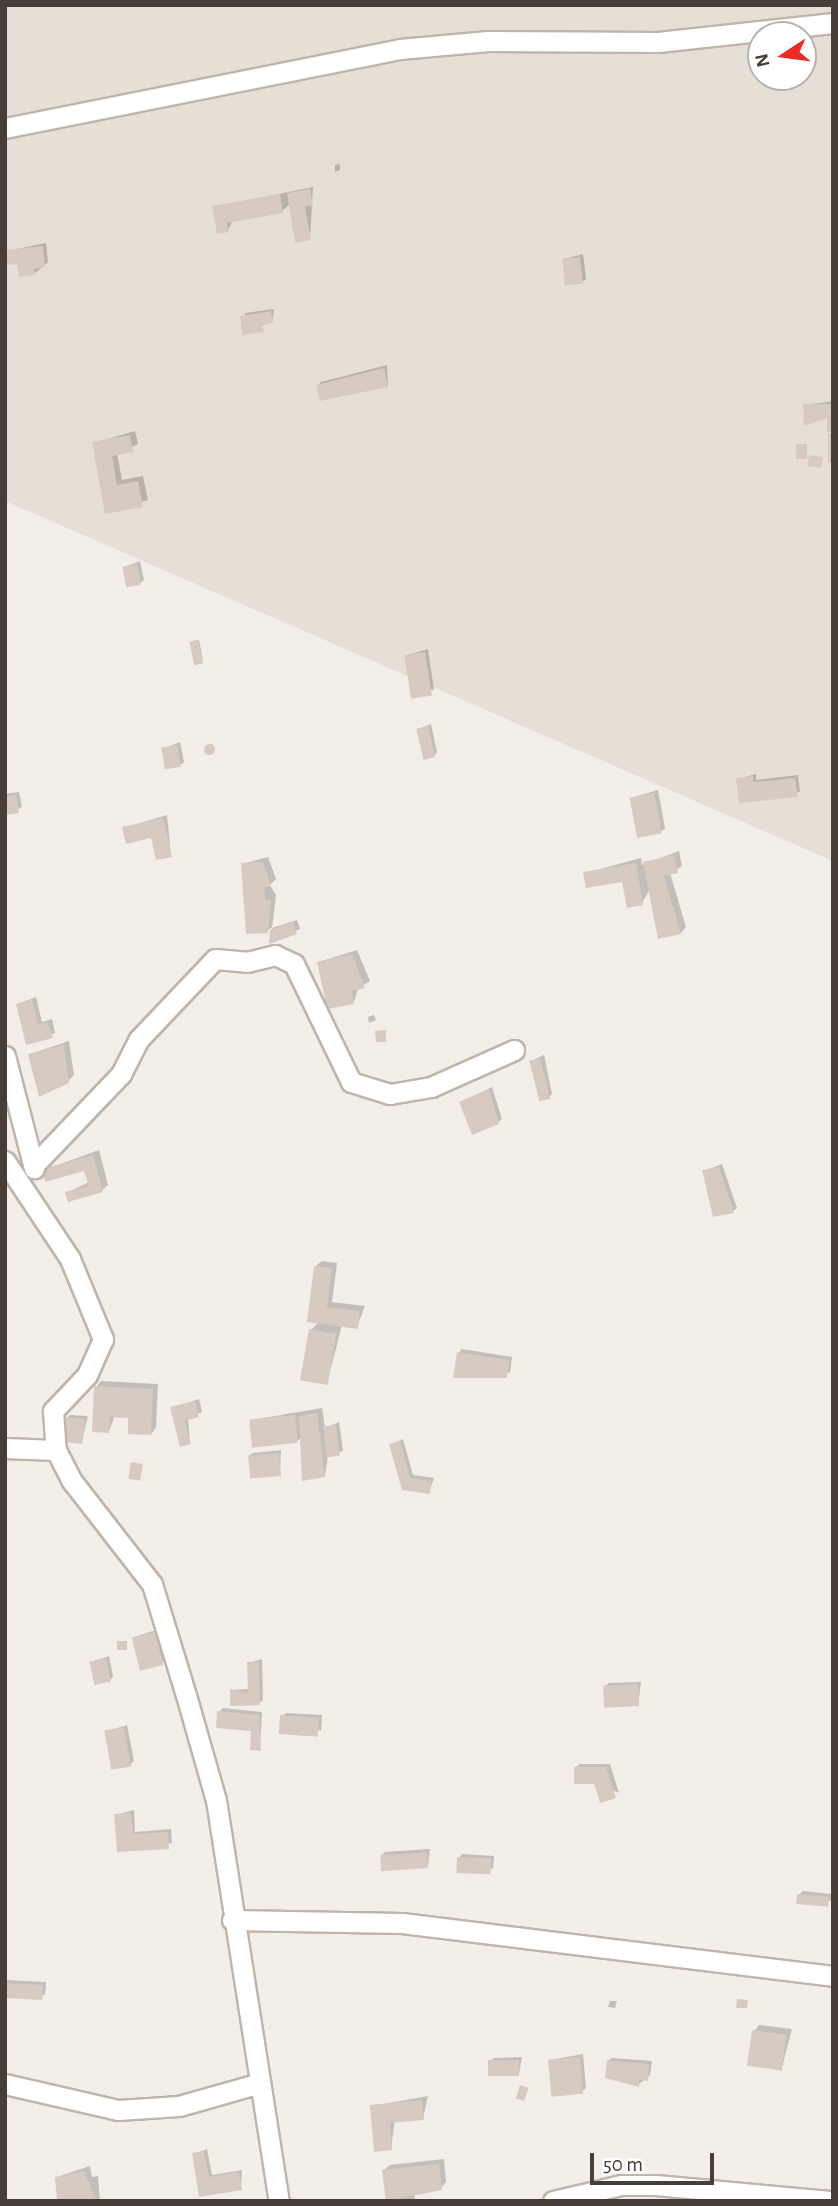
<!DOCTYPE html>
<html>
<head>
<meta charset="utf-8">
<style>
  body { margin:0 }
  #map { position:relative; width:838px; height:2206px; overflow:hidden; background:#f3eee8; font-family:"Alegreya Sans",sans-serif }
  div>[style] { position:absolute }
  .residential>* { inset:0; background:#e6dfd6 }
  .shadow>* { inset:0; background:#0003 }
  .building>* { inset:0; background:#d7cbc1; transform-origin:0 0 }
  .round { border-radius:50% }
  .roads { filter:drop-shadow(2px 0 #beb5ab) drop-shadow(-2px 0 #beb5ab) drop-shadow(0 2px #beb5ab) drop-shadow(0 -2px #beb5ab) }
  .street>* { height:19px; margin:-9.5px; padding:0 9.5px; transform-origin:9.5px; border-radius:9.5px; background:#fff }
  span { translate:-50% -50%; white-space:nowrap; text-align:center; line-height:1.15; -webkit-text-stroke:5px #fff; paint-order:stroke }
  .frame { position:absolute; inset:0; border:7px solid #463e37; pointer-events:none }
  .north { position:absolute; left:747px; top:21px; width:70px; height:70px; box-sizing:border-box; background:#fff; border:2px solid #b5b2af; border-radius:50%; rotate:257deg; font-size:19px; font-weight:700; line-height:28px; text-align:center; color:#463e37 }
  .north::after { content:''; display:block; margin:auto; width:24px; height:32px; background:#ec2a26; clip-path:polygon(50% 0,100% 100%,50% 72%,0 100%) }
  .scale { position:absolute; left:590px; top:2153px; width:124px; height:32px; box-sizing:border-box; border:4px solid #463e37; border-top:0; padding-left:9px; font-size:21px; line-height:24px; white-space:nowrap; color:#463e37; -webkit-text-stroke:5px #fff; paint-order:stroke }
</style>
</head>
<body>
<div id="map">
  <div class="residential">
    <div style="clip-path:polygon(evenodd,5px 5px,833px 5px,833px 861px,5px 501px,5px 5px,761px 35px,803px 35px,803px 77px,761px 77px,761px 35px)"></div>
  </div>
  <div class="shadow">
    <div style="clip-path:polygon(340px 164px,340px 170px,335px 172px,335px 165px)"></div>
    <div style="clip-path:polygon(313px 187px,310px 238px,291px 203px,282px 211px,233px 220px,228px 230px,214px 207px)"></div>
    <div style="clip-path:polygon(46px 243px,48px 262px,34px 274px,7px 251px)"></div>
    <div style="clip-path:polygon(583px 254px,586px 279px,582px 282px,564px 259px)"></div>
    <div style="clip-path:polygon(274px 309px,272px 322px,244px 333px,245px 313px)"></div>
    <div style="clip-path:polygon(387px 365px,388px 386px,318px 385px,321px 382px)"></div>
    <div style="clip-path:polygon(833px 401px,833px 430px,829px 416px,805px 405px)"></div>
    <div style="clip-path:polygon(135px 431px,138px 444px,117px 453px,122px 480px,143px 476px,148px 500px,106px 512px,94px 443px)"></div>
    <div style="clip-path:polygon(140px 561px,144px 580px,140px 583px,124px 567px)"></div>
    <div style="clip-path:polygon(199px 640px,203px 660px,202px 661px,192px 641px)"></div>
    <div style="clip-path:polygon(428px 649px,434px 690px,411px 692px,405px 656px)"></div>
    <div style="clip-path:polygon(431px 724px,437px 752px,434px 756px,418px 729px)"></div>
    <div style="clip-path:polygon(180px 742px,184px 762px,181px 765px,163px 749px)"></div>
    <div style="clip-path:polygon(212px 744px,214px 748px,208px 752px,206px 748px)"></div>
    <div style="clip-path:polygon(756px 774px,756px 780px,798px 775px,800px 792px,738px 779px)"></div>
    <div style="clip-path:polygon(658px 790px,665px 828px,662px 831px,631px 798px)"></div>
    <div style="clip-path:polygon(19px 792px,22px 807px,5px 814px,5px 794px)"></div>
    <div style="clip-path:polygon(167px 815px,171px 855px,153px 836px,124px 828px)"></div>
    <div style="clip-path:polygon(679px 851px,682px 866px,670px 873px,686px 927px,681px 933px,650px 889px,642px 903px,624px 880px,585px 873px,641px 858px,642px 865px)"></div>
    <div style="clip-path:polygon(268px 857px,276px 879px,270px 885px,276px 895px,272px 928px,297px 920px,300px 929px,271px 941px,272px 927px,267px 931px,242px 864px)"></div>
    <div style="clip-path:polygon(357px 950px,370px 981px,358px 988px,354px 1002px,319px 962px)"></div>
    <div style="clip-path:polygon(36px 997px,42px 1022px,52px 1019px,55px 1033px,27px 1042px,18px 1004px)"></div>
    <div style="clip-path:polygon(374px 1015px,376px 1020px,369px 1023px,368px 1017px)"></div>
    <div style="clip-path:polygon(69px 1041px,74px 1075px,68px 1081px,30px 1054px)"></div>
    <div style="clip-path:polygon(544px 1055px,552px 1094px,549px 1097px,531px 1061px)"></div>
    <div style="clip-path:polygon(492px 1087px,502px 1119px,498px 1122px,461px 1103px)"></div>
    <div style="clip-path:polygon(99px 1150px,108px 1185px,102px 1190px,67px 1193px,89px 1182px,86px 1169px,44px 1170px)"></div>
    <div style="clip-path:polygon(722px 1164px,737px 1208px,733px 1211px,704px 1171px)"></div>
    <div style="clip-path:polygon(322px 1261px,337px 1263px,332px 1302px,365px 1306px,357px 1327px,342px 1325px,328px 1379px,311px 1330px,319px 1322px,316px 1266px)"></div>
    <div style="clip-path:polygon(462px 1349px,512px 1357px,510px 1373px,459px 1353px)"></div>
    <div style="clip-path:polygon(101px 1381px,158px 1384px,156px 1428px,151px 1434px,130px 1416px,115px 1415px,109px 1431px,96px 1387px)"></div>
    <div style="clip-path:polygon(199px 1399px,202px 1412px,188px 1418px,190px 1443px,172px 1408px)"></div>
    <div style="clip-path:polygon(322px 1408px,325px 1428px,339px 1422px,343px 1451px,328px 1455px,325px 1476px,302px 1437px,297px 1441px,251px 1420px)"></div>
    <div style="clip-path:polygon(70px 1415px,88px 1416px,82px 1441px,67px 1418px)"></div>
    <div style="clip-path:polygon(403px 1439px,413px 1475px,434px 1478px,429px 1492px,403px 1489px,391px 1445px)"></div>
    <div style="clip-path:polygon(281px 1450px,280px 1475px,249px 1456px,253px 1453px)"></div>
    <div style="clip-path:polygon(159px 1629px,166px 1660px,162px 1663px,134px 1637px)"></div>
    <div style="clip-path:polygon(109px 1656px,113px 1676px,110px 1680px,91px 1662px)"></div>
    <div style="clip-path:polygon(262px 1659px,263px 1700px,259px 1703px,231px 1690px,249px 1689px,249px 1663px)"></div>
    <div style="clip-path:polygon(641px 1682px,638px 1705px,605px 1686px,609px 1683px)"></div>
    <div style="clip-path:polygon(223px 1708px,262px 1712px,260px 1749px,253px 1729px,219px 1712px)"></div>
    <div style="clip-path:polygon(286px 1713px,322px 1715px,321px 1731px,282px 1716px)"></div>
    <div style="clip-path:polygon(127px 1725px,134px 1761px,130px 1765px,105px 1732px)"></div>
    <div style="clip-path:polygon(580px 1764px,610px 1764px,619px 1793px,595px 1782px,576px 1767px)"></div>
    <div style="clip-path:polygon(134px 1810px,135px 1832px,171px 1829px,172px 1843px,118px 1851px,116px 1815px)"></div>
    <div style="clip-path:polygon(430px 1849px,428px 1866px,382px 1855px,385px 1852px)"></div>
    <div style="clip-path:polygon(462px 1854px,494px 1856px,493px 1869px,459px 1858px)"></div>
    <div style="clip-path:polygon(803px 1891px,831px 1894px,831px 1901px,799px 1895px)"></div>
    <div style="clip-path:polygon(5px 1980px,46px 1982px,45px 1995px,5px 1997px)"></div>
    <div style="clip-path:polygon(610px 2001px,617px 2001px,615px 2008px,608px 2007px)"></div>
    <div style="clip-path:polygon(759px 2025px,792px 2029px,781px 2071px,754px 2031px)"></div>
    <div style="clip-path:polygon(583px 2054px,586px 2088px,582px 2092px,550px 2060px)"></div>
    <div style="clip-path:polygon(522px 2057px,519px 2074px,490px 2061px,494px 2058px)"></div>
    <div style="clip-path:polygon(612px 2058px,652px 2061px,650px 2075px,638px 2085px,608px 2061px)"></div>
    <div style="clip-path:polygon(428px 2096px,423px 2119px,395px 2121px,391px 2148px,372px 2106px)"></div>
    <div style="clip-path:polygon(207px 2149px,212px 2175px,242px 2170px,241px 2188px,201px 2195px,194px 2154px)"></div>
    <div style="clip-path:polygon(444px 2159px,446px 2182px,441px 2188px,414px 2191px,415px 2201px,387px 2201px,384px 2170px,390px 2165px)"></div>
    <div style="clip-path:polygon(90px 2166px,92px 2177px,98px 2176px,100px 2201px,61px 2201px,57px 2177px)"></div>
  </div>
  <div class="building">
    <div style="clip-path:polygon(310px 189px,313px 205px,305px 207px,311px 240px,295px 243px,287px 193px)"></div>
    <div style="clip-path:polygon(280px 194px,283px 213px,227px 223px,229px 232px,217px 234px,212px 206px)"></div>
    <div style="clip-path:polygon(43px 246px,45px 267px,34px 269px,35px 275px,19px 277px,17px 264px,7px 265px,5px 250px)"></div>
    <div style="left:580px;top:257px;width:27px;height:18px;rotate:84deg"></div>
    <div style="clip-path:polygon(271px 311px,273px 323px,262px 325px,264px 332px,242px 335px,240px 316px)"></div>
    <div style="clip-path:polygon(384px 368px,388px 387px,320px 401px,316px 385px)"></div>
    <div style="clip-path:polygon(803px 404px,833px 404px,833px 432px,827px 432px,827px 418px,804px 426px)"></div>
    <div style="left:828px;top:433px;width:5px;height:30px"></div>
    <div style="clip-path:polygon(130px 435px,133px 452px,112px 456px,117px 485px,138px 481px,143px 507px,105px 514px,92px 442px)"></div>
    <div style="left:807px;top:444px;width:15px;height:11px;rotate:90deg"></div>
    <div style="left:809px;top:455px;width:14px;height:11px;rotate:8deg"></div>
    <div style="left:137px;top:564px;width:21px;height:15px;rotate:79deg"></div>
    <div style="left:198px;top:640px;width:24px;height:9px;rotate:78deg"></div>
    <div style="left:425px;top:652px;width:44px;height:21px;rotate:81deg"></div>
    <div style="left:428px;top:726px;width:32px;height:12px;rotate:77deg"></div>
    <div class="round" style="left:203.5px;top:743.5px;width:11px;height:11px"></div>
    <div style="left:177px;top:745px;width:22px;height:16px;rotate:80deg"></div>
    <div style="clip-path:polygon(753px 776px,753px 782px,795px 778px,798px 797px,739px 803px,736px 778px)"></div>
    <div style="left:654px;top:793px;width:41px;height:25px;rotate:79deg"></div>
    <div style="clip-path:polygon(16px 795px,19px 813px,5px 815px,5px 796px)"></div>
    <div style="clip-path:polygon(163px 818px,172px 857px,156px 860px,151px 838px,126px 844px,122px 827px)"></div>
    <div style="clip-path:polygon(674px 855px,678px 873px,664px 876px,681px 934px,658px 939px,643px 862px)"></div>
    <div style="clip-path:polygon(263px 862px,271px 887px,264px 887px,266px 900px,271px 900px,268px 933px,246px 934px,241px 863px)"></div>
    <div style="clip-path:polygon(636px 863px,643px 905px,627px 908px,622px 882px,586px 888px,583px 872px)"></div>
    <div style="clip-path:polygon(293px 922px,297px 934px,269px 944px,270px 930px)"></div>
    <div style="clip-path:polygon(352px 954px,365px 988px,352px 991px,354px 1004px,327px 1009px,317px 962px)"></div>
    <div style="clip-path:polygon(32px 999px,38px 1024px,48px 1022px,53px 1038px,26px 1045px,16px 1004px)"></div>
    <div style="clip-path:polygon(386px 1030px,386px 1042px,376px 1042px,375px 1031px)"></div>
    <div style="clip-path:polygon(64px 1045px,69px 1083px,39px 1097px,28px 1054px)"></div>
    <div style="left:540px;top:1058px;width:42px;height:11px;rotate:76deg"></div>
    <div style="clip-path:polygon(489px 1089px,499px 1124px,472px 1135px,459px 1102px)"></div>
    <div style="clip-path:polygon(93px 1155px,103px 1192px,68px 1202px,65px 1192px,89px 1186px,84px 1171px,45px 1182px,42px 1169px)"></div>
    <div style="clip-path:polygon(719px 1167px,734px 1213px,713px 1217px,702px 1170px)"></div>
    <div style="clip-path:polygon(314px 1266px,332px 1268px,327px 1307px,360px 1311px,358px 1329px,307px 1322px)"></div>
    <div style="left:309px;top:1329px;width:28px;height:52px;rotate:10deg"></div>
    <div style="clip-path:polygon(457px 1352px,509px 1360px,507px 1378px,453px 1378px)"></div>
    <div style="clip-path:polygon(94px 1386px,153px 1389px,151px 1435px,128px 1434px,128px 1418px,110px 1417px,109px 1433px,92px 1432px)"></div>
    <div style="clip-path:polygon(195px 1401px,199px 1417px,185px 1421px,191px 1444px,180px 1447px,170px 1407px)"></div>
    <div style="clip-path:polygon(317px 1413px,325px 1477px,302px 1481px,299px 1416px)"></div>
    <div style="left:295px;top:1415px;width:28px;height:46px;rotate:84deg"></div>
    <div style="left:65px;top:1417px;width:20px;height:25px;rotate:6deg"></div>
    <div style="left:336px;top:1425px;width:31px;height:13px;rotate:83deg"></div>
    <div style="clip-path:polygon(400px 1441px,410px 1478px,431px 1481px,430px 1494px,402px 1490px,389px 1444px)"></div>
    <div style="left:279px;top:1453px;width:23px;height:31px;rotate:85deg"></div>
    <div style="left:131px;top:1462px;width:12px;height:17px;rotate:9deg"></div>
    <div style="left:155px;top:1632px;width:34px;height:24px;rotate:76deg"></div>
    <div style="left:117px;top:1641px;width:10px;height:9px"></div>
    <div style="left:106px;top:1658px;width:24px;height:17px;rotate:78deg"></div>
    <div style="clip-path:polygon(247px 1662px,259px 1662px,260px 1705px,230px 1706px,230px 1689px,248px 1693px)"></div>
    <div style="left:638px;top:1684px;width:22px;height:35px;rotate:87deg"></div>
    <div style="clip-path:polygon(217px 1711px,259px 1715px,261px 1751px,250px 1750px,251px 1731px,216px 1728px)"></div>
    <div style="left:280px;top:1715px;width:39px;height:19px;rotate:4deg"></div>
    <div style="left:124px;top:1727px;width:40px;height:20px;rotate:80deg"></div>
    <div style="clip-path:polygon(574px 1767px,606px 1767px,616px 1798px,600px 1803px,594px 1784px,574px 1784px)"></div>
    <div style="clip-path:polygon(131px 1813px,133px 1834px,168px 1832px,169px 1849px,117px 1852px,114px 1814px)"></div>
    <div style="left:427px;top:1852px;width:16px;height:47px;rotate:86deg"></div>
    <div style="left:457px;top:1857px;width:34px;height:16px;rotate:2deg"></div>
    <div style="left:797px;top:1894px;width:32px;height:10px;rotate:5deg"></div>
    <div style="left:5px;top:1983px;width:38px;height:15px;rotate:3deg"></div>
    <div style="clip-path:polygon(737px 1999px,748px 2000px,747px 2008px,736px 2008px)"></div>
    <div style="left:752px;top:2030px;width:35px;height:36px;rotate:8deg"></div>
    <div style="left:580px;top:2057px;width:37px;height:32px;rotate:85deg"></div>
    <div style="left:488px;top:2060px;width:31px;height:16px"></div>
    <div style="clip-path:polygon(607px 2060px,649px 2064px,648px 2081px,639px 2080px,639px 2087px,605px 2078px)"></div>
    <div style="left:520px;top:2085px;width:9px;height:14px;rotate:18deg"></div>
    <div style="clip-path:polygon(422px 2100px,424px 2120px,390px 2123px,392px 2150px,374px 2152px,370px 2105px)"></div>
    <div style="clip-path:polygon(204px 2151px,209px 2177px,239px 2172px,242px 2190px,199px 2197px,192px 2153px)"></div>
    <div style="clip-path:polygon(439px 2164px,442px 2190px,386px 2201px,382px 2170px)"></div>
    <div style="clip-path:polygon(84px 2171px,97px 2201px,57px 2201px,55px 2177px)"></div>
  </div>
  <div class="roads">
    <div class="street">
      <div style="left:5px;top:128px;width:403px;rotate:-11.3deg"></div>
      <div style="left:400px;top:49px;width:88px;rotate:-5.2deg"></div>
      <div style="left:488px;top:41px;width:170px;rotate:0.3deg"></div>
      <div style="left:658px;top:42px;width:176px;rotate:-6.2deg"></div>
      <div style="left:5px;top:1056px;width:116px;rotate:75.5deg"></div>
      <div style="left:5px;top:1161px;width:118px;rotate:56.4deg"></div>
      <div style="left:70px;top:1259px;width:87px;rotate:67.6deg"></div>
      <div style="left:103px;top:1339px;width:39px;rotate:114deg"></div>
      <div style="left:87px;top:1375px;width:50px;rotate:133.4deg"></div>
      <div style="left:53px;top:1411px;width:39px;rotate:86deg"></div>
      <div style="left:56px;top:1450px;width:35px;rotate:63deg"></div>
      <div style="left:72px;top:1481px;width:130px;rotate:52.2deg"></div>
      <div style="left:152px;top:1584px;width:116px;rotate:73deg"></div>
      <div style="left:186px;top:1695px;width:109px;rotate:74.1deg"></div>
      <div style="left:216px;top:1800px;width:406px;rotate:81.1deg"></div>
      <div style="left:37px;top:1162px;width:122px;rotate:-46.3deg"></div>
      <div style="left:121px;top:1074px;width:39px;rotate:-63deg"></div>
      <div style="left:139px;top:1039px;width:110px;rotate:-46.5deg"></div>
      <div style="left:215px;top:959px;width:32px;rotate:5deg"></div>
      <div style="left:247px;top:962px;width:29px;rotate:-14deg"></div>
      <div style="left:275px;top:955px;width:21px;rotate:25deg"></div>
      <div style="left:294px;top:964px;width:131px;rotate:64.2deg"></div>
      <div style="left:351px;top:1082px;width:41px;rotate:17.1deg"></div>
      <div style="left:390px;top:1094px;width:42px;rotate:-9.7deg"></div>
      <div style="left:431px;top:1087px;width:91px;rotate:-24deg"></div>
      <div style="left:5px;top:1448px;width:51px;rotate:2.2deg"></div>
      <div style="left:232px;top:1920px;width:170px;rotate:1deg"></div>
      <div style="left:402px;top:1923px;width:434px;rotate:7deg"></div>
      <div style="left:5px;top:2084px;width:116px;rotate:13deg"></div>
      <div style="left:118px;top:2110px;width:61px;rotate:-3.8deg"></div>
      <div style="left:179px;top:2106px;width:81px;rotate:-15.8deg"></div>
      <div style="left:553px;top:2201px;width:70px;rotate:-13.2deg"></div>
      <div style="left:621px;top:2185px;width:35px"></div>
      <div style="left:656px;top:2185px;width:174px;rotate:5.3deg"></div>
    </div>
  </div>
  <div class="frame"></div>
  <div class="north">N</div>
  <div class="scale">50 m</div>
</div>
</body>
</html>
